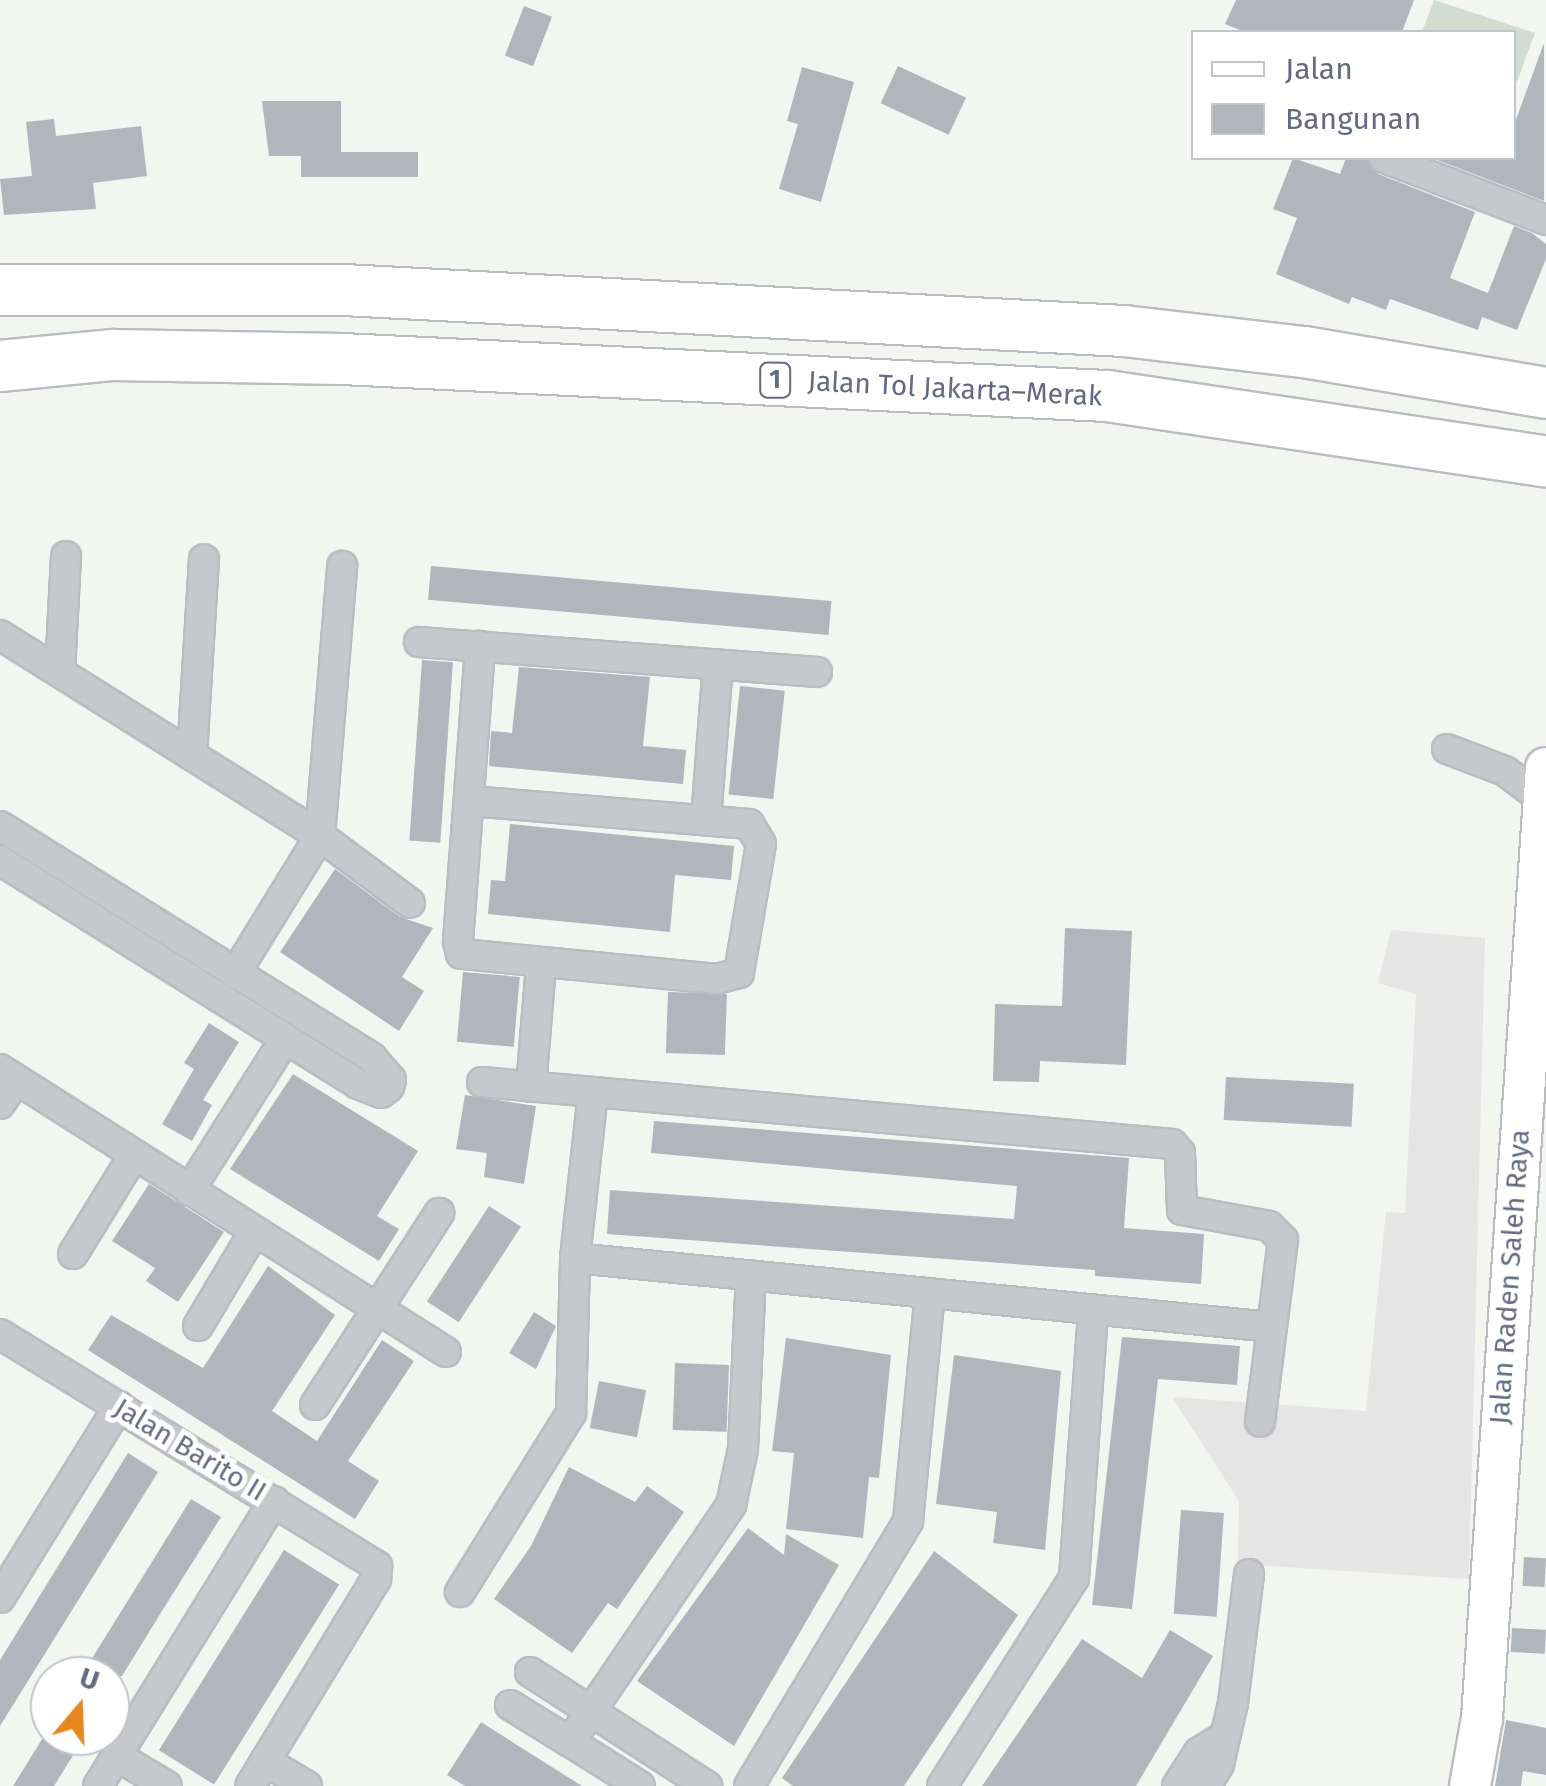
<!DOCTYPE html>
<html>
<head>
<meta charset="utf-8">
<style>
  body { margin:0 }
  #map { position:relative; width:1546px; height:1786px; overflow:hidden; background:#f3f5f0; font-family:"Fira Sans",sans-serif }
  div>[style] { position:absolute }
  .built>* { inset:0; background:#e4e5e4 }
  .green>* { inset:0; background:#d3dcd1 }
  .building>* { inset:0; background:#b1b5bc; transform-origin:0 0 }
  .roads { filter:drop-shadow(2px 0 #babcc2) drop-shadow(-2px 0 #babcc2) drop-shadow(0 2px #babcc2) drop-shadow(0 -2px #babcc2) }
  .minor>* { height:28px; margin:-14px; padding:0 14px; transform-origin:14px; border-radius:14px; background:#c6c8cc }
  .secondary>* { height:40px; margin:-20px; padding:0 20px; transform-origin:20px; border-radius:20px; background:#fff }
  .motorway>* { height:50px; margin:-25px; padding:0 25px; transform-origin:25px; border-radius:25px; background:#fff }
  span { translate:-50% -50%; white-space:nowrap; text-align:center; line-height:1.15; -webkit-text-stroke:10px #fff; paint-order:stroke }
  .shield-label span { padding:2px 8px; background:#fff; border:2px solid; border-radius:8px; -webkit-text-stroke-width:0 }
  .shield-label { font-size:25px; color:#636b82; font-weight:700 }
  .street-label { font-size:28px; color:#636b82 }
  .legend { position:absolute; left:1191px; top:30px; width:325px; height:130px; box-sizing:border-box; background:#fff; border:2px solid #c1c4cd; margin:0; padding:12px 18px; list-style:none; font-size:30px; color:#636b82 }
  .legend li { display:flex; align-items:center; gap:20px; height:50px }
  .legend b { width:50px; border:2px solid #c1c4cd }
  .north { position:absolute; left:30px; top:1656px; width:100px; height:100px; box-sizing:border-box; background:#fff; border:2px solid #c1c4cd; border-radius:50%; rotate:19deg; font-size:28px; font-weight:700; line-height:40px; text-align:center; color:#636b82 }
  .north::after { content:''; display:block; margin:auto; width:35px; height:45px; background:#e6871f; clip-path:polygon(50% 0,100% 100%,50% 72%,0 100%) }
</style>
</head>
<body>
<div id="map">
  <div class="built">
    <div style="clip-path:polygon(1391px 930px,1485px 938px,1469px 1579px,1238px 1564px,1239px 1501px,1172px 1397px,1366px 1411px,1386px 1212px,1405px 1213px,1416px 994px,1378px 983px)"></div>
  </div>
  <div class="green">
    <div style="clip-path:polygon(1434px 0,1535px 33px,1515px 87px,1514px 32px,1422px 32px)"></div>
  </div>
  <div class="building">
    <div style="clip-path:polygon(1236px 0,1414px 0,1402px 32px,1245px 32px,1225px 24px)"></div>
    <div style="left:524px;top:6px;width:30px;height:53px;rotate:21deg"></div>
    <div style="clip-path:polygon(1544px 43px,1544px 201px,1432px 158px,1514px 158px,1514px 125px)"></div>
    <div style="left:898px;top:66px;width:75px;height:41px;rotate:25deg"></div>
    <div style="clip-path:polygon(802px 67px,854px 82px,821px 202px,779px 189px,798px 124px,787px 121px)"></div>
    <div style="clip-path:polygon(262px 101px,341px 101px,341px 152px,418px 152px,418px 177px,301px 177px,301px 156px,269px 156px)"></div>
    <div style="clip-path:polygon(54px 119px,56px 136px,141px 126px,147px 176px,93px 183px,96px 209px,4px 215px,0 179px,32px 176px,26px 122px)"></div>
    <div style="clip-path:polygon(1293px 158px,1340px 174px,1346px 158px,1367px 158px,1378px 174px,1475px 212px,1450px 278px,1488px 293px,1514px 226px,1532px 233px,1546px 244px,1546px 259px,1517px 330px,1482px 317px,1478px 330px,1390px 299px,1386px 310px,1352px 297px,1349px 304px,1276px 274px,1297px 218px,1273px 209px)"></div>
    <div style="left:431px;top:566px;width:402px;height:34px;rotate:5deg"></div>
    <div style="left:422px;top:660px;width:31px;height:181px;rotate:4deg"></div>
    <div style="clip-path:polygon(519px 667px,650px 677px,643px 746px,686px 750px,683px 784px,489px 766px,491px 731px,512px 733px)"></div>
    <div style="left:740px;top:686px;width:45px;height:109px;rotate:6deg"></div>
    <div style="clip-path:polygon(510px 824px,734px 846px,731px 880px,675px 875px,670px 932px,488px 914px,491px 880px,505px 881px)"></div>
    <div style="clip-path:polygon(335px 869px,400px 917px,433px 928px,402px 977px,424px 991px,399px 1031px,280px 952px)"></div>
    <div style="clip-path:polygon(1065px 928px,1132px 931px,1126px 1065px,1040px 1061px,1039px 1082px,993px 1081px,995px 1004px,1062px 1006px)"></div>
    <div style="left:463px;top:972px;width:57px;height:70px;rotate:5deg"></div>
    <div style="left:668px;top:992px;width:59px;height:61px;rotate:2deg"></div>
    <div style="clip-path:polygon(209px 1023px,239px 1042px,203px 1100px,212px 1105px,192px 1141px,162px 1124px,194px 1069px,184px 1063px)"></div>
    <div style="clip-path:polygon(293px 1074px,418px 1151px,377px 1216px,399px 1229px,379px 1261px,230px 1169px)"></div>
    <div style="left:1226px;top:1077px;width:128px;height:43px;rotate:3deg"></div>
    <div style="clip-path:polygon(465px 1095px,536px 1106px,524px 1184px,484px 1177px,487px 1153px,456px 1149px)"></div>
    <div style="clip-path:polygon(654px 1121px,1129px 1158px,1124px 1228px,1204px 1234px,1201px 1284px,1095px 1276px,1095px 1270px,607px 1234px,610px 1190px,1014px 1219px,1017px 1186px,651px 1153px)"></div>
    <div style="clip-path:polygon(149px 1184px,224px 1232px,178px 1302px,146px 1281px,155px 1268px,112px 1241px)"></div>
    <div style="left:489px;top:1206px;width:38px;height:114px;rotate:33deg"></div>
    <div style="clip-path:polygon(268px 1266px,335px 1315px,272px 1411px,317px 1441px,382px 1340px,414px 1361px,348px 1461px,379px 1481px,355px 1519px,88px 1350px,111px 1315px,203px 1368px)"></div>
    <div style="clip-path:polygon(534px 1312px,556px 1326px,536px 1369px,509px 1353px)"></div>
    <div style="clip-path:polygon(1122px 1337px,1240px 1346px,1237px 1385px,1158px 1379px,1132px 1609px,1092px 1605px)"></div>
    <div style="clip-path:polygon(786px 1338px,891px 1355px,879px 1478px,869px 1477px,863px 1538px,786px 1529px,794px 1453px,772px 1451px)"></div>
    <div style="clip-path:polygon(954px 1355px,1061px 1371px,1045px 1550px,993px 1543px,997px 1512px,936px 1504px)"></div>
    <div style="left:675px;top:1363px;width:54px;height:67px;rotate:2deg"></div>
    <div style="left:599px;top:1381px;width:48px;height:48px;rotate:11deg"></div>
    <div style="clip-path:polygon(128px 1453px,158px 1472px,0 1726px,0 1660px)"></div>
    <div style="clip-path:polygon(569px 1467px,635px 1502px,647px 1486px,684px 1512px,617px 1609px,608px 1603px,572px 1653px,494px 1599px,531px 1546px)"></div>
    <div style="clip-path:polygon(191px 1499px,221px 1517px,162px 1611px,122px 1676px,81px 1676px)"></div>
    <div style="left:1181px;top:1510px;width:43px;height:104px;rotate:4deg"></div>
    <div style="clip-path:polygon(748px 1528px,784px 1555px,786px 1534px,839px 1565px,734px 1746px,637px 1681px)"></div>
    <div style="left:284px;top:1550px;width:65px;height:236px;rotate:32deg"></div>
    <div style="clip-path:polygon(934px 1551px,1018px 1615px,904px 1786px,793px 1786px,782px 1778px)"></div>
    <div style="left:1524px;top:1557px;width:22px;height:29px;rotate:3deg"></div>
    <div style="left:1512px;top:1628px;width:34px;height:24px;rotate:3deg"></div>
    <div style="clip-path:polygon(1170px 1630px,1213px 1656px,1136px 1786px,982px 1786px,1082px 1639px,1142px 1678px)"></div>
    <div style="clip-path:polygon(1506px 1720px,1546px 1728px,1546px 1775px,1523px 1771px,1521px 1786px,1495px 1786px)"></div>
    <div style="clip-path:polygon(481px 1722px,517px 1745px,582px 1786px,465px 1786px,447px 1775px)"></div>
    <div style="clip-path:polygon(44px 1736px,85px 1736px,54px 1786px,13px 1786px)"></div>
  </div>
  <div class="roads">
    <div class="minor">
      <div style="left:1384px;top:158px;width:173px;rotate:20.9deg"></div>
      <div style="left:0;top:635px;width:378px;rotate:32.1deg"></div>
      <div style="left:320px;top:836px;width:112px;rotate:36.7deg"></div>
      <div style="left:419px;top:642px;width:399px;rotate:4.3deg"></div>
      <div style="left:60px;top:671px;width:115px;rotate:-87deg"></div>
      <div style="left:1447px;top:749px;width:62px;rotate:20.8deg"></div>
      <div style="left:1505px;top:771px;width:45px;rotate:36.9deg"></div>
      <div style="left:192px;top:755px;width:196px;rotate:-86.5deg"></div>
      <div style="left:470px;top:801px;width:280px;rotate:4.7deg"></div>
      <div style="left:749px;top:824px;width:23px;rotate:59deg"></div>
      <div style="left:761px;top:844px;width:131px;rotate:99.7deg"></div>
      <div style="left:739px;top:973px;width:23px;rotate:165deg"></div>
      <div style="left:717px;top:979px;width:257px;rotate:-174.4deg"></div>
      <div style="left:461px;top:954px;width:13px;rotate:-103deg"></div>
      <div style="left:458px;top:941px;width:296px;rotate:-85.7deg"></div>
      <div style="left:706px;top:819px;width:155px;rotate:-85.6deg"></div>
      <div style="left:0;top:826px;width:438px;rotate:31.9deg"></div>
      <div style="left:372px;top:1058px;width:29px;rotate:49deg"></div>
      <div style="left:391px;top:1080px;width:7px;rotate:106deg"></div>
      <div style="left:389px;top:1087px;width:10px;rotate:143deg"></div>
      <div style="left:381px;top:1093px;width:25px;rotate:-159deg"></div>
      <div style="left:358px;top:1084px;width:422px;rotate:-148deg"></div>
      <div style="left:235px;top:974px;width:162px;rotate:-58.4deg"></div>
      <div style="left:320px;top:836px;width:271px;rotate:-85.3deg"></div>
      <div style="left:0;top:1069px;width:528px;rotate:32.4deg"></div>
      <div style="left:482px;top:1082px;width:693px;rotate:5.13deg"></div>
      <div style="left:1172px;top:1144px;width:12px;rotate:48deg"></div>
      <div style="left:1180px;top:1153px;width:57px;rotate:88deg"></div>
      <div style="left:1182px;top:1210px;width:88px;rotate:10.4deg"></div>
      <div style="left:1269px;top:1226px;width:20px;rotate:45deg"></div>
      <div style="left:1283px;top:1240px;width:183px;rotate:97.2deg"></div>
      <div style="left:531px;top:1087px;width:122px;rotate:-85.3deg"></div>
      <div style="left:0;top:1104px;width:29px;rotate:-56deg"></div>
      <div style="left:189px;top:1191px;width:180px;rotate:-57.7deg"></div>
      <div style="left:73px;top:1254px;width:116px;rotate:-58.4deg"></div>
      <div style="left:575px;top:1258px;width:699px;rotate:5.66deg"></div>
      <div style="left:198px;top:1326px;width:109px;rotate:-59.2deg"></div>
      <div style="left:0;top:1334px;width:443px;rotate:31.6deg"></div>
      <div style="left:377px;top:1566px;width:13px;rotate:94deg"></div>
      <div style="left:376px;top:1579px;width:242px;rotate:121.3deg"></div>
      <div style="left:315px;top:1405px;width:229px;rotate:-57.1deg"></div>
      <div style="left:460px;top:1592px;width:211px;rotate:-58.2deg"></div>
      <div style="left:571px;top:1413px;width:155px;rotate:-88.5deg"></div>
      <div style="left:575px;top:1258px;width:167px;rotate:-83.8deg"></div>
      <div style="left:0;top:1598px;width:226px;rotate:-58.2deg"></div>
      <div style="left:530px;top:1672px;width:211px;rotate:32.8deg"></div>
      <div style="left:510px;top:1705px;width:70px;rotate:31.7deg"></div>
      <div style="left:117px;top:1756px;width:58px;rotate:31deg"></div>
      <div style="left:265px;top:1761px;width:49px;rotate:30.8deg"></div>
      <div style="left:98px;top:1786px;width:335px;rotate:-58.3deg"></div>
      <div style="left:640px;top:1786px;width:83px;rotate:-147.8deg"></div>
      <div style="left:570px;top:1742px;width:287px;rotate:-55.8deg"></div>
      <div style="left:731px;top:1505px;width:57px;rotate:-77.9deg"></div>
      <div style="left:743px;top:1449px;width:174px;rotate:-87.4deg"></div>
      <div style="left:749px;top:1786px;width:309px;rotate:-59deg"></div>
      <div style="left:908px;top:1521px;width:229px;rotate:-84.5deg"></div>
      <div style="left:942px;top:1786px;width:246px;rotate:-57.6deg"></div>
      <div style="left:1074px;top:1578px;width:269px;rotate:-85.9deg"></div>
      <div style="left:1177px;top:1786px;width:40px;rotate:-57.1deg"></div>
      <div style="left:1199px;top:1752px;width:27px;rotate:-31deg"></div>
      <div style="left:1206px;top:1786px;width:26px;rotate:-59deg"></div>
      <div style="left:1219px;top:1764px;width:63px;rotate:-77.1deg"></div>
      <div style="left:1233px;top:1703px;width:130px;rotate:-82.9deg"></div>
    </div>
    <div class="secondary">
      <div style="left:1470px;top:1786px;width:69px;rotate:-80deg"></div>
      <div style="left:1482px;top:1718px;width:952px;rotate:-86.15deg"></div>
    </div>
    <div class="motorway">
      <div style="left:0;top:290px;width:344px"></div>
      <div style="left:344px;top:290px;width:781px;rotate:3.01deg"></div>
      <div style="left:1124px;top:331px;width:181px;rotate:6.7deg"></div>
      <div style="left:1304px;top:352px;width:245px;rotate:9.6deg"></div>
      <div style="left:0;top:366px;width:114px;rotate:-5.6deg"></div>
      <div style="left:113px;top:355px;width:229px;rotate:1deg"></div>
      <div style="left:342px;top:359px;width:766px;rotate:2.77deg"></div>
      <div style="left:1107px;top:396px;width:444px;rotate:8.5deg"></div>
    </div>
  </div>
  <div class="shield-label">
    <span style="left:775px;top:380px">1</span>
  </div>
  <div class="street-label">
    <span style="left:955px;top:389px;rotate:3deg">Jalan Tol Jakarta–Merak</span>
    <span style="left:1510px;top:1277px;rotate:-86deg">Jalan Raden Saleh Raya</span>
    <span style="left:190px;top:1450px;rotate:31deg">Jalan Barito II</span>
  </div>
  <ul class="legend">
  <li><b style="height:12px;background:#fff"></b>Jalan</li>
  <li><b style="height:28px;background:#b1b5bc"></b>Bangunan</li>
  </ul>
  <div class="north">U</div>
</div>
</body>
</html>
